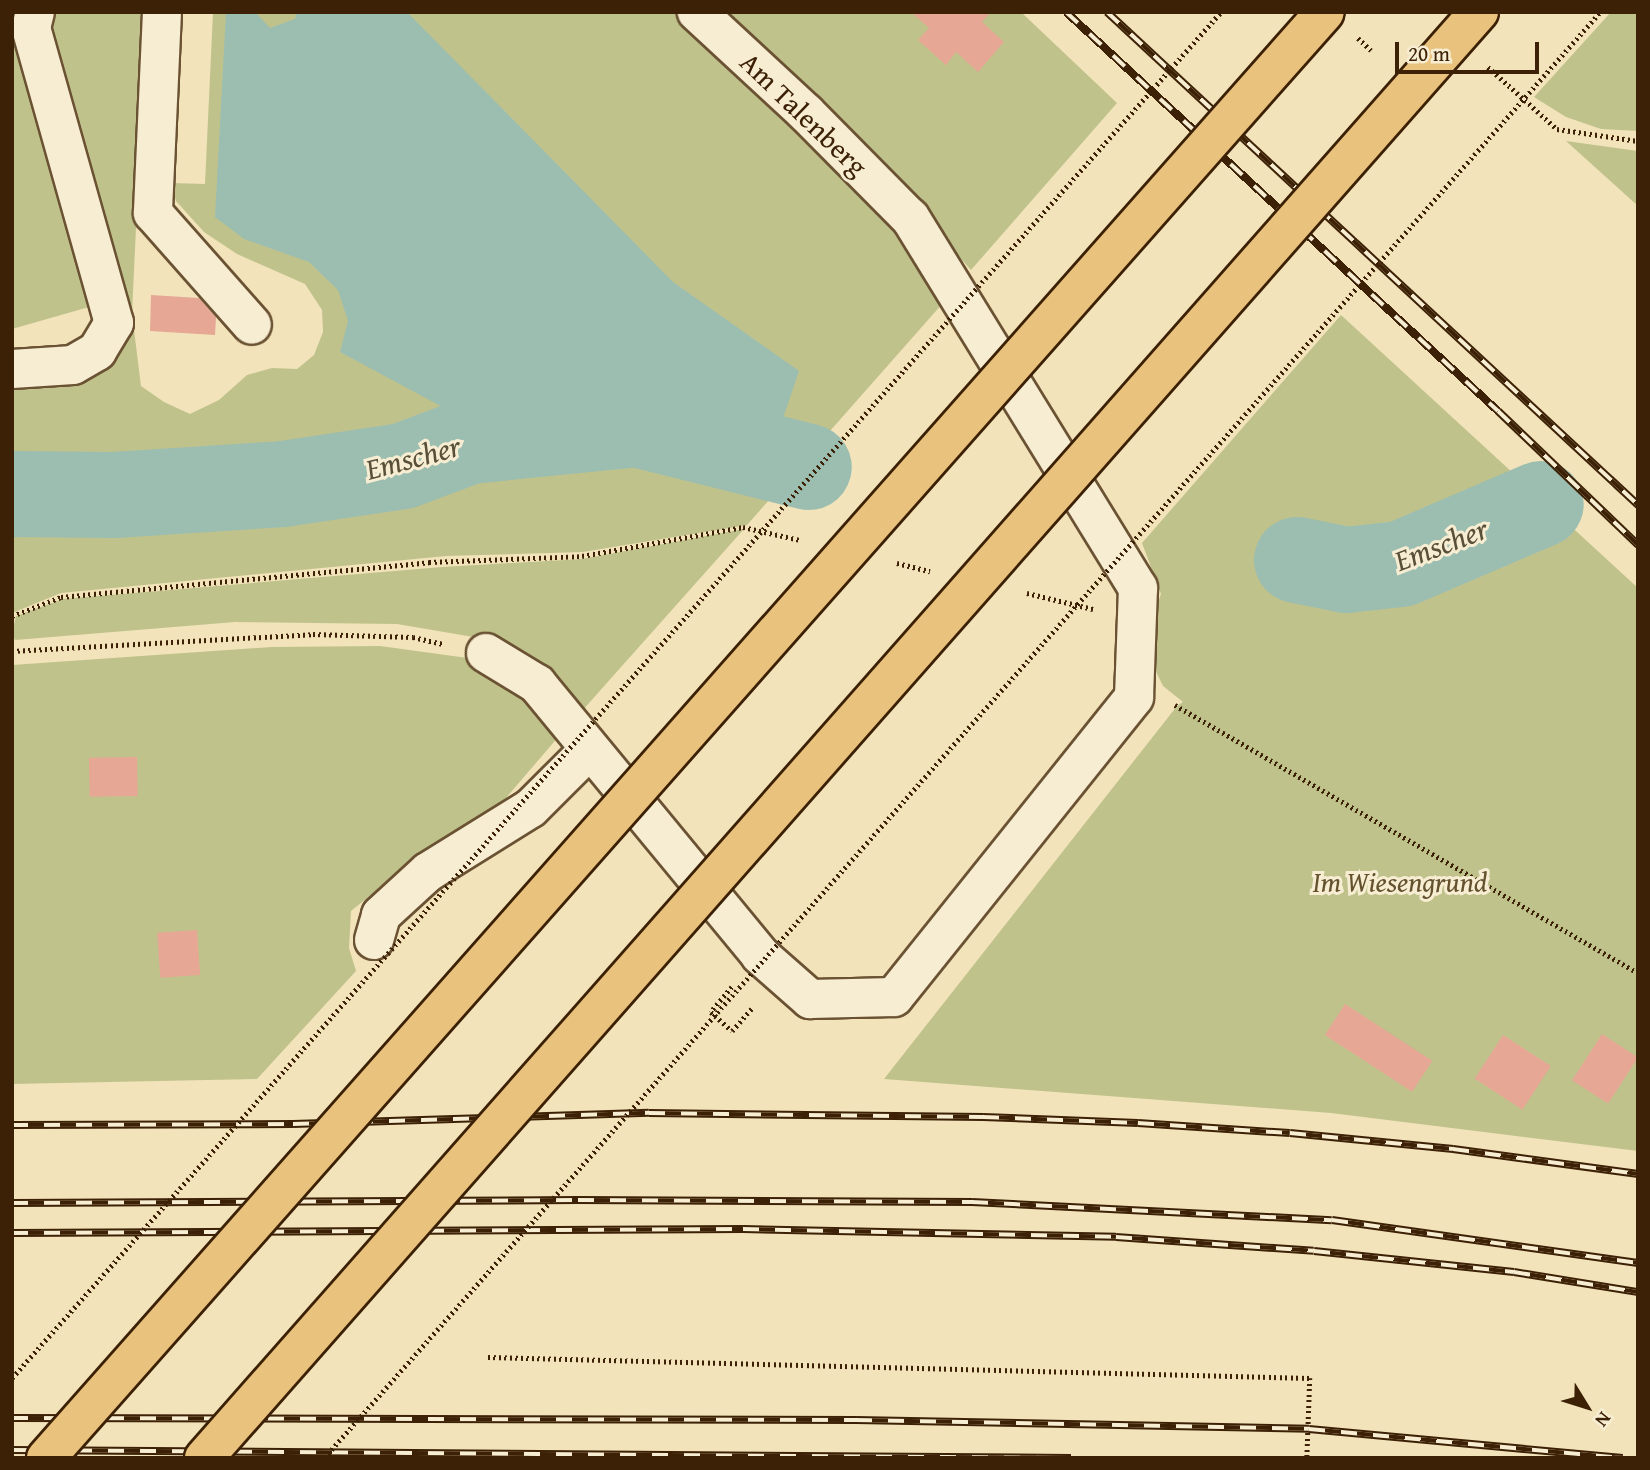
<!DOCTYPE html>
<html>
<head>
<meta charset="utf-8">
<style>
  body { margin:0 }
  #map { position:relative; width:1650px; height:1470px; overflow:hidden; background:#f2e3ba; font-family:"Gentium Book Plus",serif }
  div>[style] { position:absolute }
  .green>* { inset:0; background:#c0c28c }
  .water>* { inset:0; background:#9bbeb1 }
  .river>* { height:86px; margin:-43px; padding:0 43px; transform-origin:43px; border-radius:43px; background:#9bbeb1 }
  .building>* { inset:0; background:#e6a795; transform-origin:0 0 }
  .path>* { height:4.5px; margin-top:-2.25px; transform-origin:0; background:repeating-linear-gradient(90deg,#3c2106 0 2px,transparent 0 5.5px) }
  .roads { filter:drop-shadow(2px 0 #6a5233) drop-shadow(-2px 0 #6a5233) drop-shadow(0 2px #6a5233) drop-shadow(0 -2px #6a5233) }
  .minor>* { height:38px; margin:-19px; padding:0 19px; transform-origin:19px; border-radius:19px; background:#f7edd2 }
  .rail>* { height:8px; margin-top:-4px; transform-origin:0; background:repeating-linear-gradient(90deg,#f7edd2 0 16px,#3c2106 0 32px); box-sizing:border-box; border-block:2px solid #3c2106 }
  .path-bridge>* { height:4.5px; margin-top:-2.25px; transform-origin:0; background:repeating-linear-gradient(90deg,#3c2106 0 2px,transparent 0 5.5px) }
  .bridges { filter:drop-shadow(2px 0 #3c2106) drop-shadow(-2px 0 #3c2106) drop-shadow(0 2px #3c2106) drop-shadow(0 -2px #3c2106) }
  .highway-bridge>* { height:38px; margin:-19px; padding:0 19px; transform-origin:19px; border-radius:19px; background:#e9c27d }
  span { translate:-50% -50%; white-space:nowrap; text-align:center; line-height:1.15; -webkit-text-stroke:6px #f7edd2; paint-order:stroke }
  .street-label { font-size:28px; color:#3c2106 }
  .park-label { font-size:28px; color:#64512e; font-style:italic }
  .water-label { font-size:30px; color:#585039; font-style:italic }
  .frame { position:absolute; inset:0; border:14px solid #3c2106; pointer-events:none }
  .north { position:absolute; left:1552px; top:1372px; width:70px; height:70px; -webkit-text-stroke:5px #f7edd2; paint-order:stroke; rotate:128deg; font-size:19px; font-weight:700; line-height:28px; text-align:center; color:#3c2106 }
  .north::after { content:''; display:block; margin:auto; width:24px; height:32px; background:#3c2106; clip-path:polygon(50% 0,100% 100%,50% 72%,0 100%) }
  .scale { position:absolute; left:1395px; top:42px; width:144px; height:32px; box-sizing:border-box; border:4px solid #3c2106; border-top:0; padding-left:9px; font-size:21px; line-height:24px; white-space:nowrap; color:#3c2106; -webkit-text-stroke:5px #f7edd2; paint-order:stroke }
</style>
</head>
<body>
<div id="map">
  <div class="green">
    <div style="clip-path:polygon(13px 12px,89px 307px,12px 329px,12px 12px)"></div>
    <div style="clip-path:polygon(46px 12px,146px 12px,132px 314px,141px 386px,164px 402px,190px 414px,219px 400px,247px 375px,272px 368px,297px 369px,314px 355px,323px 332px,322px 310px,305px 284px,237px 254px,204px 232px,176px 201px,171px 183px,205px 184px,213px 12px,680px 12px,878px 201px,943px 303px,747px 525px,583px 552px,446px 556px,61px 593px,12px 613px,12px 384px,110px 351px)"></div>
    <div style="clip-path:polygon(712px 12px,1021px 12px,1117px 103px,971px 270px,893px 181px)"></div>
    <div style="clip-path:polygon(1611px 12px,1638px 12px,1638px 131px,1601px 129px,1566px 117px,1534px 97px)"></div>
    <div style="clip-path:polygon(1566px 141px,1638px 151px,1638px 206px)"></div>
    <div style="clip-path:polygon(1341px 315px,1638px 588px,1638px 1151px,1331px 1113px,884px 1079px,1177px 706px,1183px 702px,1163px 686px,1143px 645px,1161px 594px,1142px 543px)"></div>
    <div style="clip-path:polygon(744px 529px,581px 712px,491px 640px,397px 624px,235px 622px,15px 640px,12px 633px,16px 616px,63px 599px,442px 567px,582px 559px)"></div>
    <div style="clip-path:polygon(380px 646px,475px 659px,566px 728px,481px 827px,464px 832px,398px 873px,351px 911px,349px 948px,356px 971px,257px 1079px,12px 1084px,12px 665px,272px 647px)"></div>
  </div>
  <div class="water">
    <div style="clip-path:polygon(226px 12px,255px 12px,270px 28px,295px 19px,297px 12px,407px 12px,673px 282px,799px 371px,779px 430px,652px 396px,501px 405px,463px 418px,340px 352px,348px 321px,338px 290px,309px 262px,244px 239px,215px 217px)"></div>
  </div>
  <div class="river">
    <div style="left:12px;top:494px;width:102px;rotate:0.6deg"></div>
    <div style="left:114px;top:495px;width:169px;rotate:-3.7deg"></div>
    <div style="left:283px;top:484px;width:121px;rotate:-8.5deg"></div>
    <div style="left:403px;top:466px;width:72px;rotate:-20.5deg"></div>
    <div style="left:470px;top:441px;width:167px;rotate:-5.8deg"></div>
    <div style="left:636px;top:424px;width:178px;rotate:14deg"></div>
    <div style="left:1297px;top:560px;width:50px;rotate:11.5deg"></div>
    <div style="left:1346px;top:570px;width:55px;rotate:-6.2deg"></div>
    <div style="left:1401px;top:564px;width:152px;rotate:-23.2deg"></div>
  </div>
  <div class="building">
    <div style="clip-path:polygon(911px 12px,991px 12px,982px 22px,1004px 42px,978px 72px,956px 52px,946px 65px,918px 40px,929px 28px)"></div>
    <div style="clip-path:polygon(151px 295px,199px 298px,216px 317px,215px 335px,150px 331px)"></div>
    <div style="left:137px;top:757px;width:39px;height:48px;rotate:89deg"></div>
    <div style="left:197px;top:930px;width:45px;height:40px;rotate:86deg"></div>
    <div style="left:1345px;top:1004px;width:104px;height:37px;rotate:33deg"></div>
    <div style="left:1602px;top:1034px;width:43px;height:55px;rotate:33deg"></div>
    <div style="left:1503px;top:1035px;width:57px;height:52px;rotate:33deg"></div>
  </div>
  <div class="path">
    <div style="left:1358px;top:38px;width:18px;rotate:43deg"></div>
    <div style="left:1488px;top:67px;width:93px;rotate:41.9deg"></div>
    <div style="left:1557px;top:129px;width:82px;rotate:8.4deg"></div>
    <div style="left:897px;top:563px;width:34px;rotate:14deg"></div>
    <div style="left:1027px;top:593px;width:68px;rotate:13.6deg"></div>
    <div style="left:12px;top:616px;width:53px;rotate:-21.2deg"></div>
    <div style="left:61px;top:597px;width:370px;rotate:-5.4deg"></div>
    <div style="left:429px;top:562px;width:153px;rotate:-2.2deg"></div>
    <div style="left:582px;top:556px;width:164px;rotate:-10.2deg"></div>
    <div style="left:743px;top:527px;width:58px;rotate:12.8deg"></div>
    <div style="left:12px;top:651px;width:301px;rotate:-3.2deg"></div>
    <div style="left:313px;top:634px;width:100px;rotate:1.7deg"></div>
    <div style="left:413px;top:637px;width:32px;rotate:13deg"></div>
    <div style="left:1175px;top:705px;width:535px;rotate:30.06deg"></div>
    <div style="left:732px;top:987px;width:33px;rotate:130deg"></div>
    <div style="left:711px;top:1012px;width:28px;rotate:42deg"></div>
    <div style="left:732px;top:1031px;width:30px;rotate:-49deg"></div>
    <div style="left:488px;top:1357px;width:822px;rotate:1.46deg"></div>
    <div style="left:1310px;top:1378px;width:80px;rotate:92.1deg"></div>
  </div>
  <div class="roads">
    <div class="minor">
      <div style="left:162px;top:12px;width:201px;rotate:92.6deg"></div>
      <div style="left:153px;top:213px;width:149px;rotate:48.5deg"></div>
      <div style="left:12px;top:369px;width:61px;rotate:-3.8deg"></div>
      <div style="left:73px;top:365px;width:28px;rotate:-30deg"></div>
      <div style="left:97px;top:351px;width:33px;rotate:-59deg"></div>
      <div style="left:114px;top:323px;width:306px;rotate:-105.7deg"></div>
      <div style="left:31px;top:28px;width:16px;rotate:-76deg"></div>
      <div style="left:486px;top:653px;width:60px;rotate:31.3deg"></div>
      <div style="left:537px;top:684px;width:351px;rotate:50.5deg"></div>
      <div style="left:760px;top:955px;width:67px;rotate:41.3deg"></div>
      <div style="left:810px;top:999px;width:84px;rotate:-1.4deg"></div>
      <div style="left:894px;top:997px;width:384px;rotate:-51.3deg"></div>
      <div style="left:1134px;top:697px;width:109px;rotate:-87.9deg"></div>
      <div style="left:1138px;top:588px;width:435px;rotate:-121.6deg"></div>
      <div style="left:910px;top:218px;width:148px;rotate:-134.7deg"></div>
      <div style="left:806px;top:113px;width:149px;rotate:-137.2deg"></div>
      <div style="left:374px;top:940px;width:26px;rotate:-74deg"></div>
      <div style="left:381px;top:915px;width:64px;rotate:-42.5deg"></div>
      <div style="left:428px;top:872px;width:121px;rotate:-31.9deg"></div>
      <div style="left:531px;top:808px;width:83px;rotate:-45deg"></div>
    </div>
  </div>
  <div class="rail">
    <div style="left:1066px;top:12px;width:588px;rotate:42.73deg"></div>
    <div style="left:1498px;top:411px;width:194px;rotate:43.7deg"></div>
    <div style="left:1107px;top:12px;width:725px;rotate:42.87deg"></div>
    <div style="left:12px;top:1125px;width:281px;rotate:-0.2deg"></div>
    <div style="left:293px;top:1124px;width:356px;rotate:-1.8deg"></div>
    <div style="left:649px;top:1113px;width:334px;rotate:0.7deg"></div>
    <div style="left:983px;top:1117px;width:155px;rotate:2.2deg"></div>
    <div style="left:1138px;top:1123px;width:152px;rotate:3.8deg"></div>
    <div style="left:1290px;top:1133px;width:164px;rotate:5.6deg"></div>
    <div style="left:1453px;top:1149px;width:187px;rotate:7.7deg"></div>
    <div style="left:12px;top:1203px;width:566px;rotate:-0.3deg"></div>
    <div style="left:578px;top:1200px;width:394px;rotate:0.3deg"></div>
    <div style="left:972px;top:1202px;width:360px;rotate:2.9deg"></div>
    <div style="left:1332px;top:1220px;width:309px;rotate:8deg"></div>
    <div style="left:12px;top:1233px;width:731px;rotate:-0.31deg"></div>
    <div style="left:743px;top:1229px;width:373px;rotate:1.2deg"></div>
    <div style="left:1116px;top:1237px;width:198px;rotate:4deg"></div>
    <div style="left:1314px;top:1251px;width:201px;rotate:6deg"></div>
    <div style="left:1514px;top:1272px;width:126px;rotate:9.2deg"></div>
    <div style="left:12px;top:1418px;width:844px;rotate:0.14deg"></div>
    <div style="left:856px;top:1420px;width:453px;rotate:1.1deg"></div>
    <div style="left:1309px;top:1429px;width:315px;rotate:5.3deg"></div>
    <div style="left:12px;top:1450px;width:1059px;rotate:0.43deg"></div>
  </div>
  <div class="path-bridge">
    <div style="left:12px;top:1378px;width:1824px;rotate:-48.49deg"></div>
    <div style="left:324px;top:1458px;width:1928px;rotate:-48.57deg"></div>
  </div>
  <div class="bridges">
    <div class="highway-bridge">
      <div style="left:46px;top:1458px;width:1930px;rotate:-48.51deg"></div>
      <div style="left:204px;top:1458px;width:1928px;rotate:-48.6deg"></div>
    </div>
  </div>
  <div class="street-label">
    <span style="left:804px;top:114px;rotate:44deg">Am Talenberg</span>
  </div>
  <div class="park-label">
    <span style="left:1400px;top:882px">Im Wiesengrund</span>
  </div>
  <div class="water-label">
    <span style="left:413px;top:457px;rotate:-15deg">Emscher</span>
    <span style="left:1441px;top:544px;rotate:-21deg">Emscher</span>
  </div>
  <div class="frame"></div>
  <div class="north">N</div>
  <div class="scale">20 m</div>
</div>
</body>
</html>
